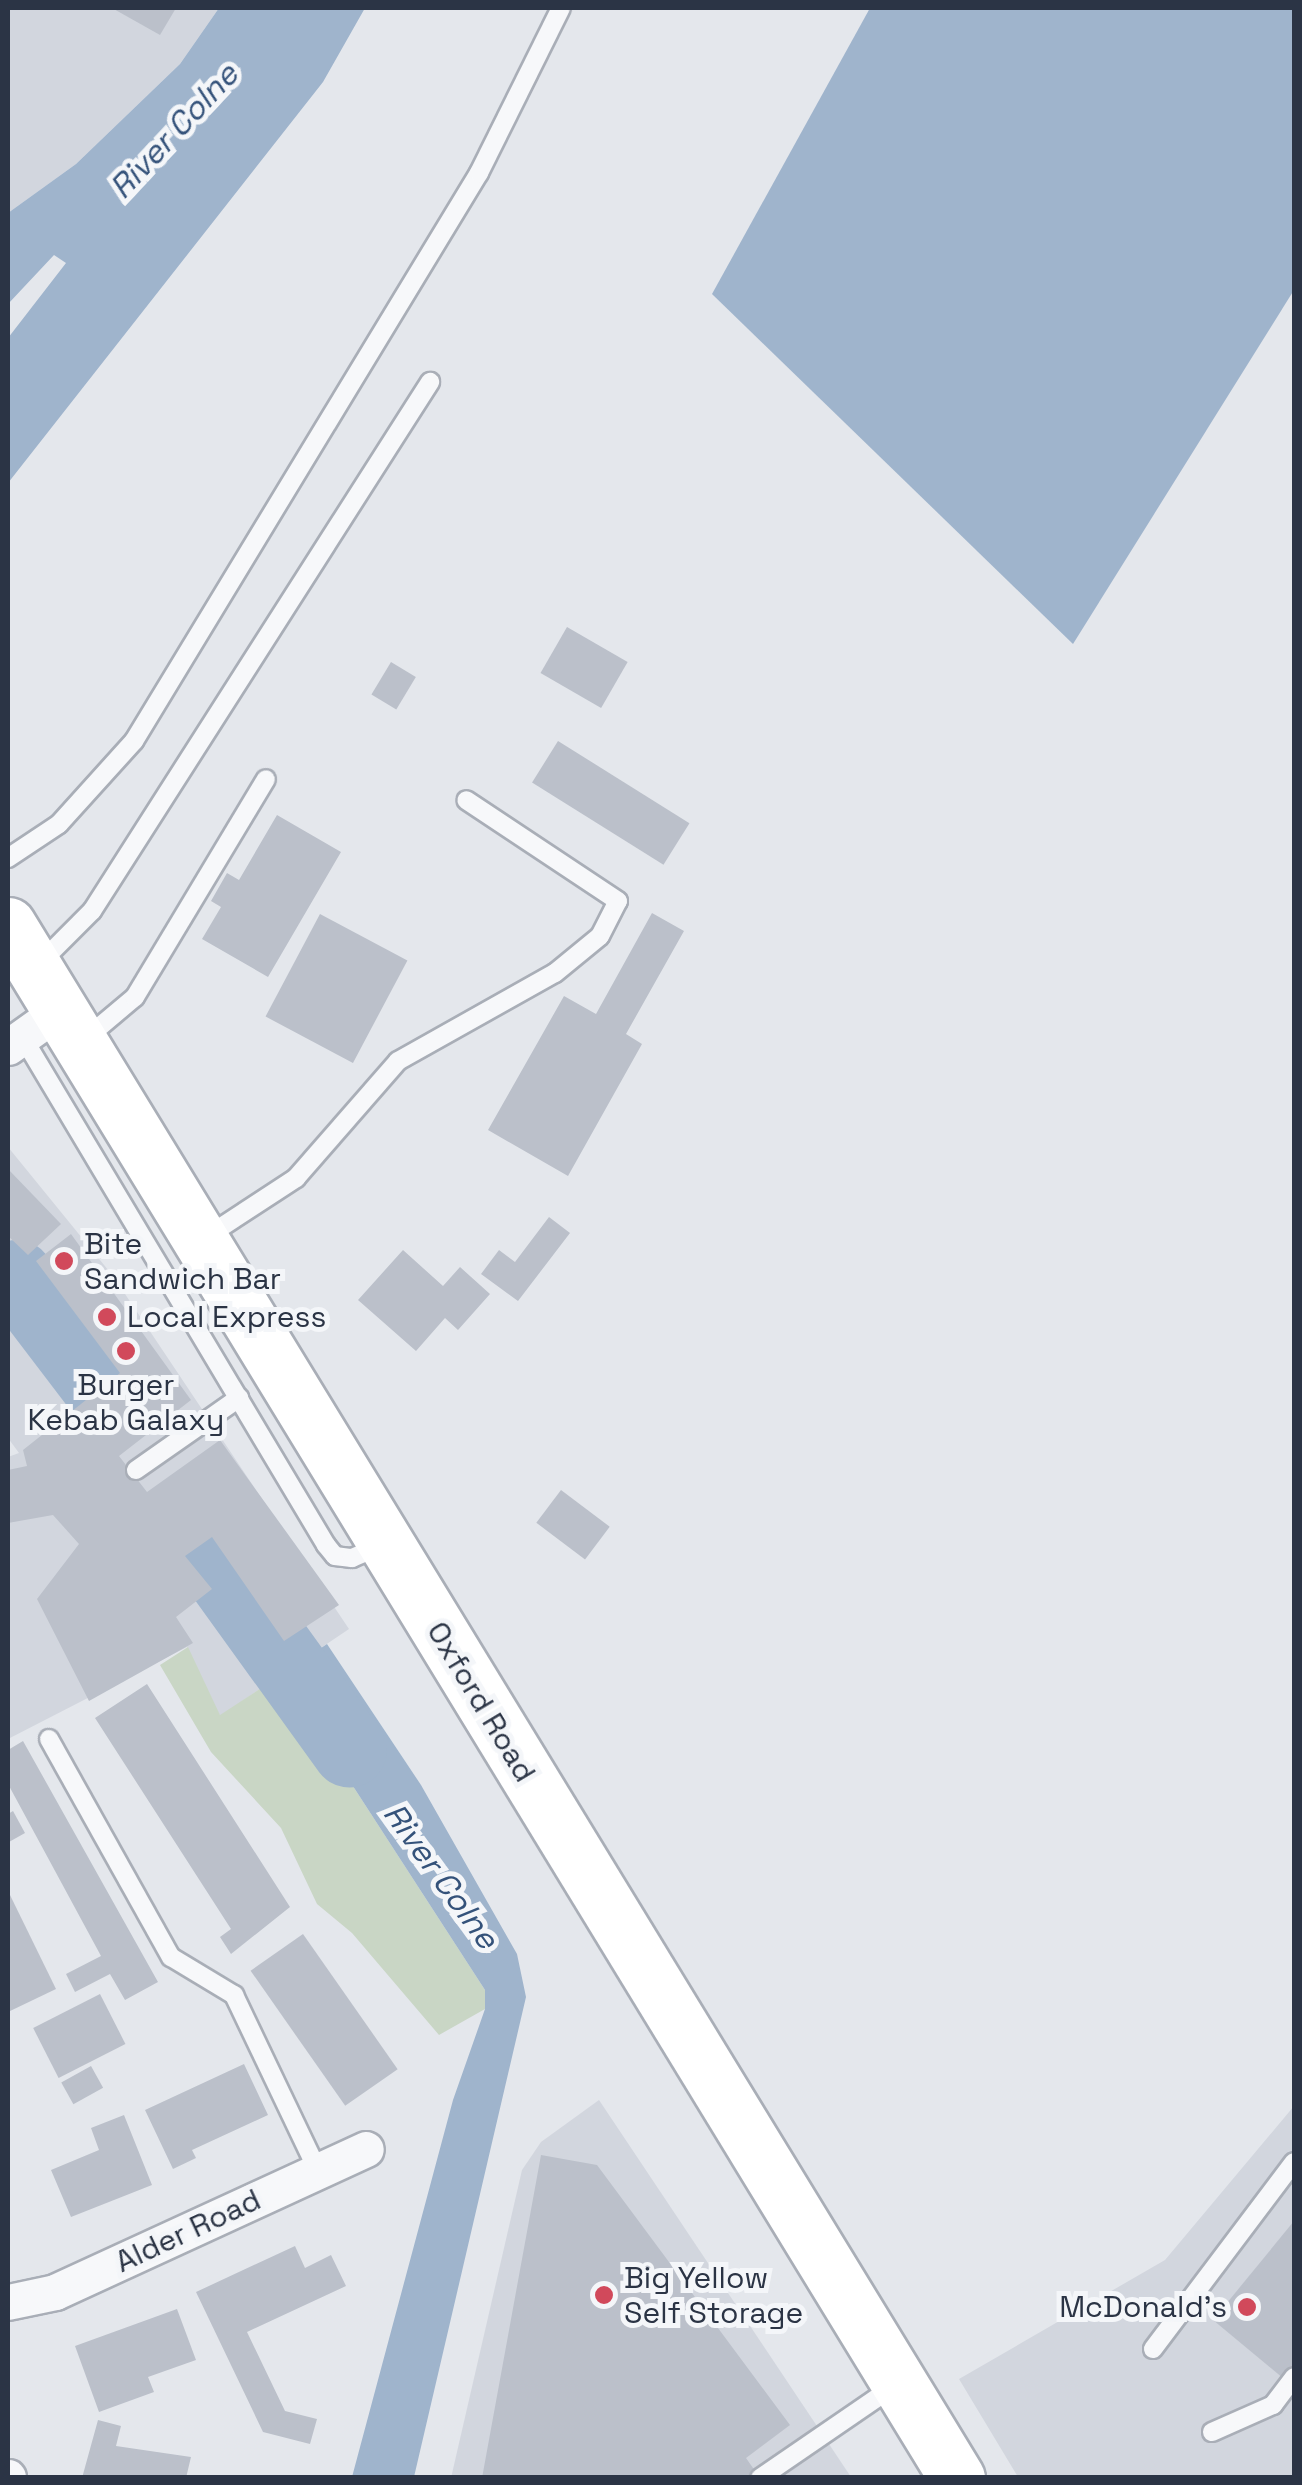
<!DOCTYPE html>
<html>
<head>
<meta charset="utf-8">
<style>
  body { margin:0 }
  #map { position:relative; width:1302px; height:2485px; overflow:hidden; background:#e4e7ec; font-family:"Space Grotesk",sans-serif }
  div>[style] { position:absolute }
  .built>* { inset:0; background:#d2d6de }
  .green>* { inset:0; background:#c9d6c5 }
  .water>* { inset:0; background:#9fb4cc }
  .river>* { height:75px; margin:-37.5px; padding:0 37.5px; transform-origin:37.5px; border-radius:37.5px; background:#9fb4cc }
  .building>* { inset:0; background:#bbc0ca; transform-origin:0 0 }
  .roads { filter:drop-shadow(2px 0 #a9aeb7) drop-shadow(-2px 0 #a9aeb7) drop-shadow(0 2px #a9aeb7) drop-shadow(0 -2px #a9aeb7) }
  .lane>* { height:18px; margin:-9px; padding:0 9px; transform-origin:9px; border-radius:9px; background:#f7f8fa }
  .street>* { height:35px; margin:-17.5px; padding:0 17.5px; transform-origin:17.5px; border-radius:17.5px; background:#f7f8fa }
  .primary>* { height:55px; margin:-27.5px; padding:0 27.5px; transform-origin:27.5px; border-radius:27.5px; background:#fff }
  .dots>* { width:28px; height:28px; translate:-50% -50%; box-sizing:border-box; border:5px solid #f4f6f9; border-radius:50% }
  span { translate:-50% -50%; white-space:nowrap; text-align:center; line-height:1.15; -webkit-text-stroke:10px #f4f6f9; paint-order:stroke }
  .poi-label { font-size:30px; color:#2b3445 }
  .left { translate:0 -50%; text-align:left }
  .right { translate:-100% -50%; text-align:right }
  .street-label { font-size:30px; color:#2b3445 }
  .water-label { font-size:32px; color:#34527a; font-style:italic }
  .frame { position:absolute; inset:0; border:10px solid #2b3445; pointer-events:none }
</style>
</head>
<body>
<div id="map">
  <div class="built">
    <div style="clip-path:polygon(8px 8px,219px 8px,180px 64px,76px 164px,8px 213px)"></div>
    <div style="clip-path:polygon(8px 1147px,113px 1276px,349px 1629px,220px 1716px,187px 1647px,8px 1739px,8px 1457px,19px 1453px,8px 1438px)"></div>
    <div style="clip-path:polygon(599px 2100px,851px 2477px,451px 2478px,522px 2170px,541px 2142px)"></div>
    <div style="clip-path:polygon(1294px 2106px,1294px 2476px,1018px 2477px,959px 2379px,1165px 2260px)"></div>
  </div>
  <div class="green">
    <div style="clip-path:polygon(188px 1647px,220px 1715px,281px 1675px,485px 1990px,485px 2009px,439px 2035px,352px 1933px,317px 1904px,281px 1828px,211px 1752px,160px 1665px)"></div>
  </div>
  <div class="water">
    <div style="clip-path:polygon(219px 8px,365px 8px,323px 82px,8px 483px,8px 338px,66px 263px,54px 255px,8px 304px,8px 213px,76px 164px,180px 64px)"></div>
    <div style="clip-path:polygon(870px 8px,1294px 8px,1294px 290px,1073px 644px,712px 294px)"></div>
    <div style="clip-path:polygon(327px 1644px,421px 1785px,517px 1954px,526px 1997px,414px 2477px,352px 2477px,453px 2100px,485px 2009px,485px 1990px,281px 1675px)"></div>
  </div>
  <div class="river">
    <div style="left:16px;top:1277px;width:137px;rotate:52.7deg"></div>
    <div style="left:205px;top:1550px;width:246px;rotate:54.2deg"></div>
  </div>
  <div class="building">
    <div style="clip-path:polygon(112px 8px,176px 8px,160px 35px)"></div>
    <div style="left:567px;top:627px;width:70px;height:53px;rotate:30deg"></div>
    <div style="left:391px;top:662px;width:29px;height:38px;rotate:31deg"></div>
    <div style="left:558px;top:741px;width:155px;height:49px;rotate:32deg"></div>
    <div style="clip-path:polygon(277px 815px,341px 852px,268px 977px,202px 939px,221px 907px,211px 901px,227px 873px,239px 880px)"></div>
    <div style="clip-path:polygon(652px 913px,684px 931px,626px 1034px,642px 1044px,568px 1176px,488px 1130px,564px 996px,596px 1014px)"></div>
    <div style="left:320px;top:914px;width:99px;height:116px;rotate:28deg"></div>
    <div style="clip-path:polygon(8px 1169px,61px 1224px,28px 1255px,8px 1236px)"></div>
    <div style="clip-path:polygon(549px 1217px,570px 1233px,518px 1301px,481px 1274px,499px 1250px,515px 1262px)"></div>
    <div style="clip-path:polygon(71px 1234px,191px 1400px,119px 1456px,147px 1492px,220px 1440px,339px 1605px,284px 1641px,212px 1537px,185px 1556px,212px 1589px,176px 1617px,193px 1643px,89px 1701px,37px 1599px,79px 1544px,53px 1515px,8px 1523px,8px 1470px,27px 1466px,23px 1450px,120px 1373px,36px 1261px)"></div>
    <div style="clip-path:polygon(403px 1250px,443px 1286px,460px 1267px,490px 1294px,458px 1330px,445px 1318px,416px 1351px,358px 1300px)"></div>
    <div style="left:561px;top:1490px;width:61px;height:41px;rotate:37deg"></div>
    <div style="clip-path:polygon(147px 1684px,290px 1907px,231px 1954px,220px 1937px,231px 1929px,95px 1718px)"></div>
    <div style="clip-path:polygon(23px 1741px,158px 1982px,125px 2000px,110px 1974px,75px 1992px,66px 1974px,101px 1956px,8px 1784px,8px 1750px)"></div>
    <div style="clip-path:polygon(13px 1811px,25px 1833px,9px 1842px,8px 1814px)"></div>
    <div style="clip-path:polygon(10px 1895px,56px 1989px,8px 2012px,8px 1896px)"></div>
    <div style="left:303px;top:1934px;width:165px;height:64px;rotate:55deg"></div>
    <div style="left:100px;top:1994px;width:56px;height:75px;rotate:63deg"></div>
    <div style="clip-path:polygon(244px 2064px,268px 2115px,192px 2150px,196px 2158px,173px 2169px,145px 2110px)"></div>
    <div style="left:91px;top:2066px;width:25px;height:34px;rotate:61deg"></div>
    <div style="clip-path:polygon(124px 2115px,152px 2185px,71px 2217px,51px 2170px,99px 2150px,91px 2128px)"></div>
    <div style="clip-path:polygon(541px 2155px,597px 2165px,790px 2425px,746px 2458px,760px 2478px,482px 2478px)"></div>
    <div style="clip-path:polygon(1294px 2221px,1294px 2366px,1284px 2379px,1213px 2320px)"></div>
    <div style="clip-path:polygon(295px 2246px,305px 2268px,331px 2255px,346px 2286px,247px 2332px,285px 2411px,317px 2419px,310px 2444px,263px 2432px,196px 2292px)"></div>
    <div style="clip-path:polygon(177px 2309px,196px 2360px,148px 2377px,154px 2392px,99px 2412px,75px 2346px)"></div>
    <div style="clip-path:polygon(98px 2420px,121px 2426px,116px 2446px,191px 2457px,186px 2478px,82px 2478px)"></div>
  </div>
  <div class="roads">
    <div class="lane">
      <div style="left:8px;top:858px;width:61px;rotate:-33.7deg"></div>
      <div style="left:59px;top:824px;width:112px;rotate:-47.9deg"></div>
      <div style="left:134px;top:741px;width:665px;rotate:-58.73deg"></div>
      <div style="left:479px;top:173px;width:184px;rotate:-63.6deg"></div>
      <div style="left:39px;top:964px;width:75px;rotate:-45deg"></div>
      <div style="left:92px;top:911px;width:628px;rotate:-57.42deg"></div>
      <div style="left:22px;top:1036px;width:593px;rotate:59.15deg"></div>
      <div style="left:326px;top:1545px;width:14px;rotate:51deg"></div>
      <div style="left:335px;top:1556px;width:17px;rotate:7deg"></div>
      <div style="left:352px;top:1558px;width:30px;rotate:-23deg"></div>
      <div style="left:85px;top:1039px;width:65px;rotate:-40deg"></div>
      <div style="left:135px;top:997px;width:254px;rotate:-59deg"></div>
      <div style="left:206px;top:1237px;width:108px;rotate:-33.2deg"></div>
      <div style="left:296px;top:1178px;width:155px;rotate:-48.9deg"></div>
      <div style="left:398px;top:1061px;width:180px;rotate:-29.3deg"></div>
      <div style="left:555px;top:973px;width:58px;rotate:-39.4deg"></div>
      <div style="left:600px;top:936px;width:39px;rotate:-63deg"></div>
      <div style="left:618px;top:901px;width:182px;rotate:-146.4deg"></div>
      <div style="left:136px;top:1470px;width:126px;rotate:-35deg"></div>
      <div style="left:49px;top:1739px;width:250px;rotate:60.8deg"></div>
      <div style="left:171px;top:1957px;width:74px;rotate:31.1deg"></div>
      <div style="left:234px;top:1995px;width:195px;rotate:64.5deg"></div>
      <div style="left:1153px;top:2349px;width:234px;rotate:-53deg"></div>
      <div style="left:1212px;top:2432px;width:67px;rotate:-23.9deg"></div>
      <div style="left:1273px;top:2405px;width:35px;rotate:-53deg"></div>
      <div style="left:760px;top:2478px;width:165px;rotate:-34.4deg"></div>
    </div>
    <div class="street">
      <div style="left:8px;top:1047px;width:65px;rotate:-35.6deg"></div>
      <div style="left:8px;top:2302px;width:48px;rotate:-12deg"></div>
      <div style="left:55px;top:2292px;width:342px;rotate:-24.7deg"></div>
      <div style="left:8px;top:2477px;width:1px;rotate:90deg"></div>
    </div>
    <div class="primary">
      <div style="left:8px;top:925px;width:1820px;rotate:58.57deg"></div>
    </div>
  </div>
  <div class="dots">
    <div style="left:64px;top:1261px;background:#d1495b"></div>
    <div style="left:107px;top:1317px;background:#d1495b"></div>
    <div style="left:126px;top:1351px;background:#d1495b"></div>
    <div style="left:604px;top:2295px;background:#d1495b"></div>
    <div style="left:1247px;top:2307px;background:#d1495b"></div>
  </div>
  <div class="poi-label">
    <span class="left" style="left:84px;top:1261px">Bite<br>Sandwich Bar</span>
    <span class="left" style="left:127px;top:1317px">Local Express</span>
    <span style="left:126px;top:1402px">Burger<br>Kebab Galaxy</span>
    <span class="left" style="left:624px;top:2295px">Big Yellow<br>Self Storage</span>
    <span class="right" style="left:1227px;top:2307px">McDonald's</span>
  </div>
  <div class="street-label">
    <span style="left:481px;top:1702px;rotate:59deg">Oxford Road</span>
    <span style="left:188px;top:2231px;rotate:-25deg">Alder Road</span>
  </div>
  <div class="water-label">
    <span style="left:174px;top:131px;rotate:-47deg">River Colne</span>
    <span style="left:441px;top:1876px;rotate:54deg">River Colne</span>
  </div>
  <div class="frame"></div>
</div>
</body>
</html>
